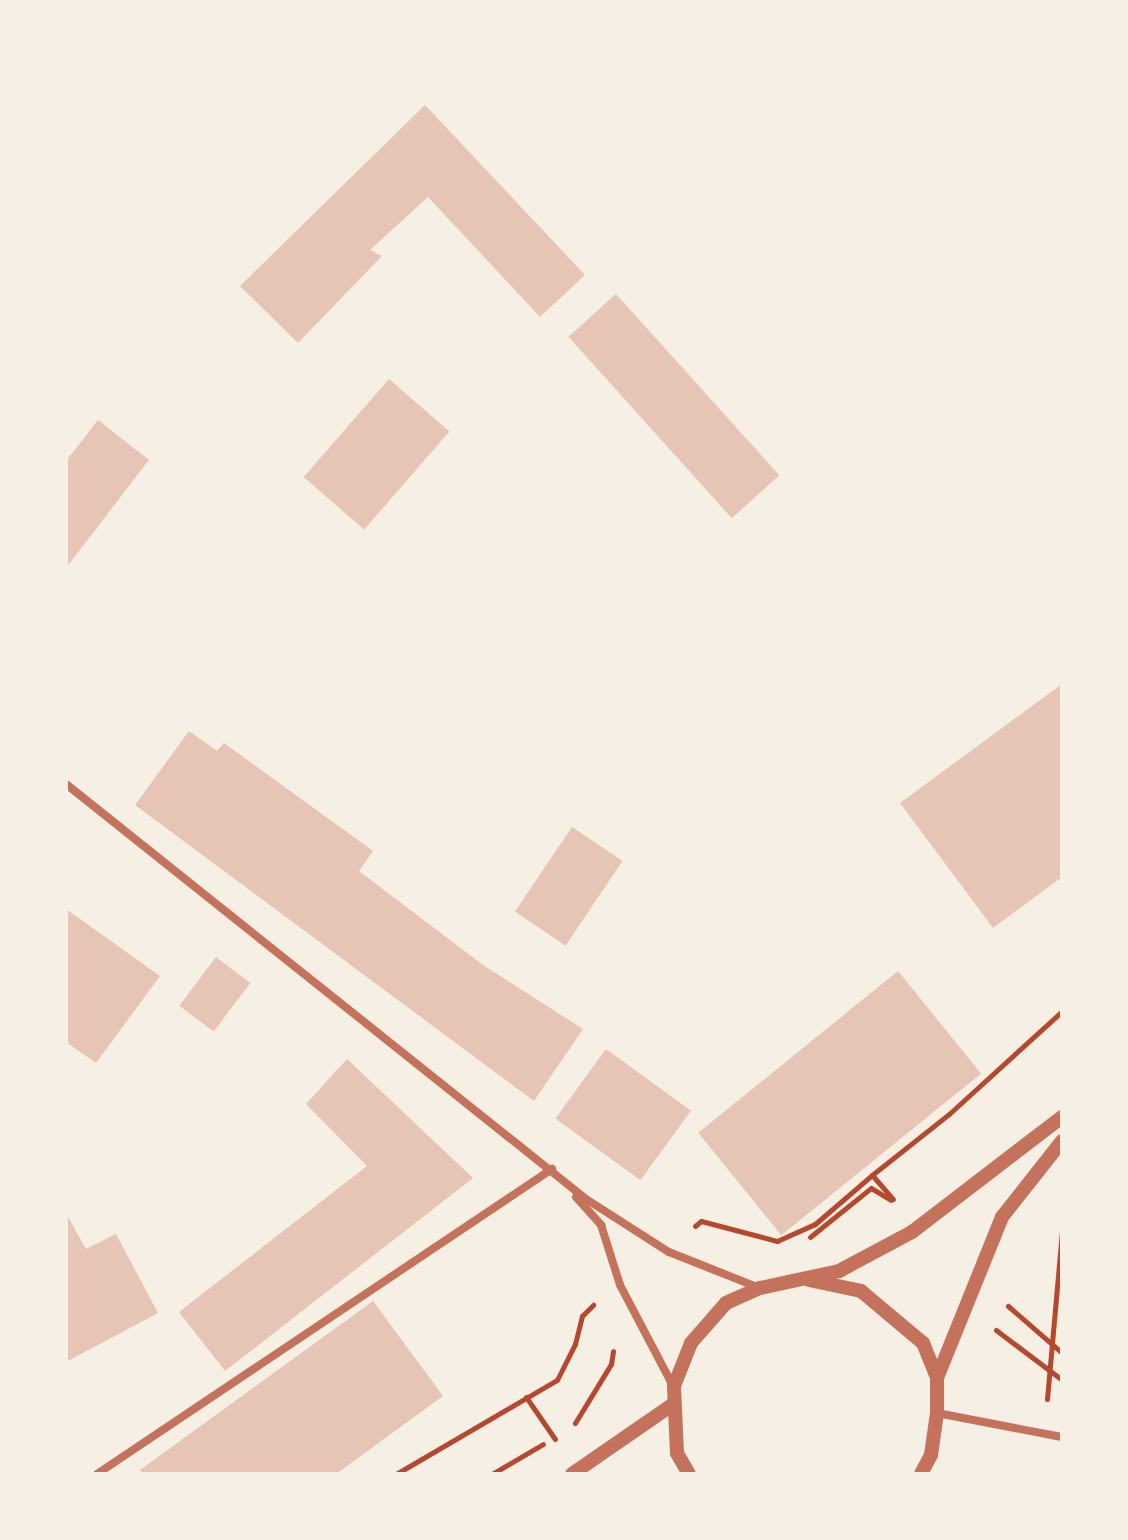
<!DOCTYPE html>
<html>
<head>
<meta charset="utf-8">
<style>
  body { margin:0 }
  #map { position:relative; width:1128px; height:1540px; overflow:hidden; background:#f6efe4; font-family:Manrope,sans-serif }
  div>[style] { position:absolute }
  .building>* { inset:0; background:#e6c5b7; transform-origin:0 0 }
  .path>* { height:5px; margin:-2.5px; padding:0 2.5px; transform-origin:2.5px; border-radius:2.5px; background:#b5482f }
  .minor>* { height:8px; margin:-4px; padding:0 4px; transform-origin:4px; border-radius:4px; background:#c5725c }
  .tertiary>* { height:14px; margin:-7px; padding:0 7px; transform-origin:7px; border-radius:7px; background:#c5725c }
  span { translate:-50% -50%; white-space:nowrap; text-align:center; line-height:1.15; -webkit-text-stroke:6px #f6efe4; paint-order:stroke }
  .frame { position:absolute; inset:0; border:68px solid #f6efe4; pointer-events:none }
</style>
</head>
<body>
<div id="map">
  <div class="building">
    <div style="clip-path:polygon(425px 105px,585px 275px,540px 317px,428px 197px,370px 250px,382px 256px,298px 343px,240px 286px)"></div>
    <div style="left:616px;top:294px;width:244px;height:64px;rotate:48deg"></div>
    <div style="left:389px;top:379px;width:80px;height:130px;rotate:41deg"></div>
    <div style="clip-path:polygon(98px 420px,149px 460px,66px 568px,66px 461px)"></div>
    <div style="clip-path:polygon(1062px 684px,1062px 877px,993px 928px,900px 803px)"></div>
    <div style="clip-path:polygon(189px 731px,217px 751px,224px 743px,373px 851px,359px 871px,483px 965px,583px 1029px,534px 1101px,135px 805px)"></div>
    <div style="left:572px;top:827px;width:61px;height:102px;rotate:34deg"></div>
    <div style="clip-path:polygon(66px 909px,160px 976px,96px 1063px,66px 1042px)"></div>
    <div style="left:216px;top:957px;width:43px;height:61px;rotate:37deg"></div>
    <div style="left:898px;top:971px;width:132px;height:257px;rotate:51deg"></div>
    <div style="left:606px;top:1049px;width:105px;height:86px;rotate:36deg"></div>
    <div style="clip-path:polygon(347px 1059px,473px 1178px,225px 1371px,179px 1312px,367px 1166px,306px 1104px)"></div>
    <div style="clip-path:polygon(68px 1217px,86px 1249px,116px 1234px,158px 1313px,66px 1362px)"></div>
    <div style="clip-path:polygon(373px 1301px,443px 1396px,336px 1474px,143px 1474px,140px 1470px)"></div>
  </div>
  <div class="path">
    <div style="left:872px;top:1175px;width:98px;rotate:-38.4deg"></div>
    <div style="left:949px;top:1114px;width:153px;rotate:-42.3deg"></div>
    <div style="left:695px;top:1226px;width:8px;rotate:-40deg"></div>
    <div style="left:701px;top:1221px;width:79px;rotate:14.7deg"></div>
    <div style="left:777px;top:1241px;width:42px;rotate:-24.1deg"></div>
    <div style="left:815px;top:1224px;width:75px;rotate:-40.7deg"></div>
    <div style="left:872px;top:1175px;width:32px;rotate:49deg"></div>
    <div style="left:810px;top:1237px;width:78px;rotate:-38.8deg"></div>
    <div style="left:871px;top:1188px;width:23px;rotate:31deg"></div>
    <div style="left:1008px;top:1306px;width:72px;rotate:41deg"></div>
    <div style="left:996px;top:1330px;width:83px;rotate:37.1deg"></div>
    <div style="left:526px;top:1397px;width:51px;rotate:55.4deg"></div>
    <div style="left:1047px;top:1399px;width:169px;rotate:-84.9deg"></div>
    <div style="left:575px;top:1423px;width:69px;rotate:-58.6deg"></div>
    <div style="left:611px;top:1364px;width:13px;rotate:-81deg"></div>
    <div style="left:396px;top:1474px;width:186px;rotate:-30.3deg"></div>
    <div style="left:557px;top:1380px;width:40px;rotate:-63.4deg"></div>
    <div style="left:575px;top:1344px;width:29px;rotate:-76deg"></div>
    <div style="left:582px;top:1316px;width:16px;rotate:-45deg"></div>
    <div style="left:492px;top:1474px;width:59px;rotate:-30.5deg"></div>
  </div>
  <div class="minor">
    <div style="left:66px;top:784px;width:665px;rotate:38.59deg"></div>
    <div style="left:586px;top:1199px;width:98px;rotate:32.6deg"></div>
    <div style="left:669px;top:1252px;width:95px;rotate:21.7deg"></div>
    <div style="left:576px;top:1197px;width:38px;rotate:48deg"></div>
    <div style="left:601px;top:1225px;width:63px;rotate:72.4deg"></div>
    <div style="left:620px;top:1285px;width:114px;rotate:62.3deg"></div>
    <div style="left:937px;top:1413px;width:127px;rotate:10.9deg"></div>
    <div style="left:97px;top:1474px;width:548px;rotate:-33.84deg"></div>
  </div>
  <div class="tertiary">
    <div style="left:809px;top:1280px;width:53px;rotate:11.9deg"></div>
    <div style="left:861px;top:1291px;width:81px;rotate:40deg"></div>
    <div style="left:923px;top:1343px;width:38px;rotate:68deg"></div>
    <div style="left:937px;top:1378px;width:35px;rotate:90deg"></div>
    <div style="left:937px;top:1413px;width:42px;rotate:98.1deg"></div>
    <div style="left:931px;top:1455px;width:21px;rotate:118deg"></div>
    <div style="left:937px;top:1378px;width:174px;rotate:-68deg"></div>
    <div style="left:1002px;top:1217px;width:97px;rotate:-51.7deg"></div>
    <div style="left:572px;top:1474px;width:121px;rotate:-34.6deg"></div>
    <div style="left:689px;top:1474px;width:24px;rotate:-120deg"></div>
    <div style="left:677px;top:1453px;width:67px;rotate:-92.6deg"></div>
    <div style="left:674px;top:1386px;width:46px;rotate:-68.4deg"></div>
    <div style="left:691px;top:1343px;width:53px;rotate:-48.8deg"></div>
    <div style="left:726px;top:1303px;width:37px;rotate:-24deg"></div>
    <div style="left:760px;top:1288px;width:81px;rotate:-12.1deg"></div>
    <div style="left:839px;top:1271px;width:83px;rotate:-28.1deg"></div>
    <div style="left:912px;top:1232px;width:189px;rotate:-37.5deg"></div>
  </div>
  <div class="frame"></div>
</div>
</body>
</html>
